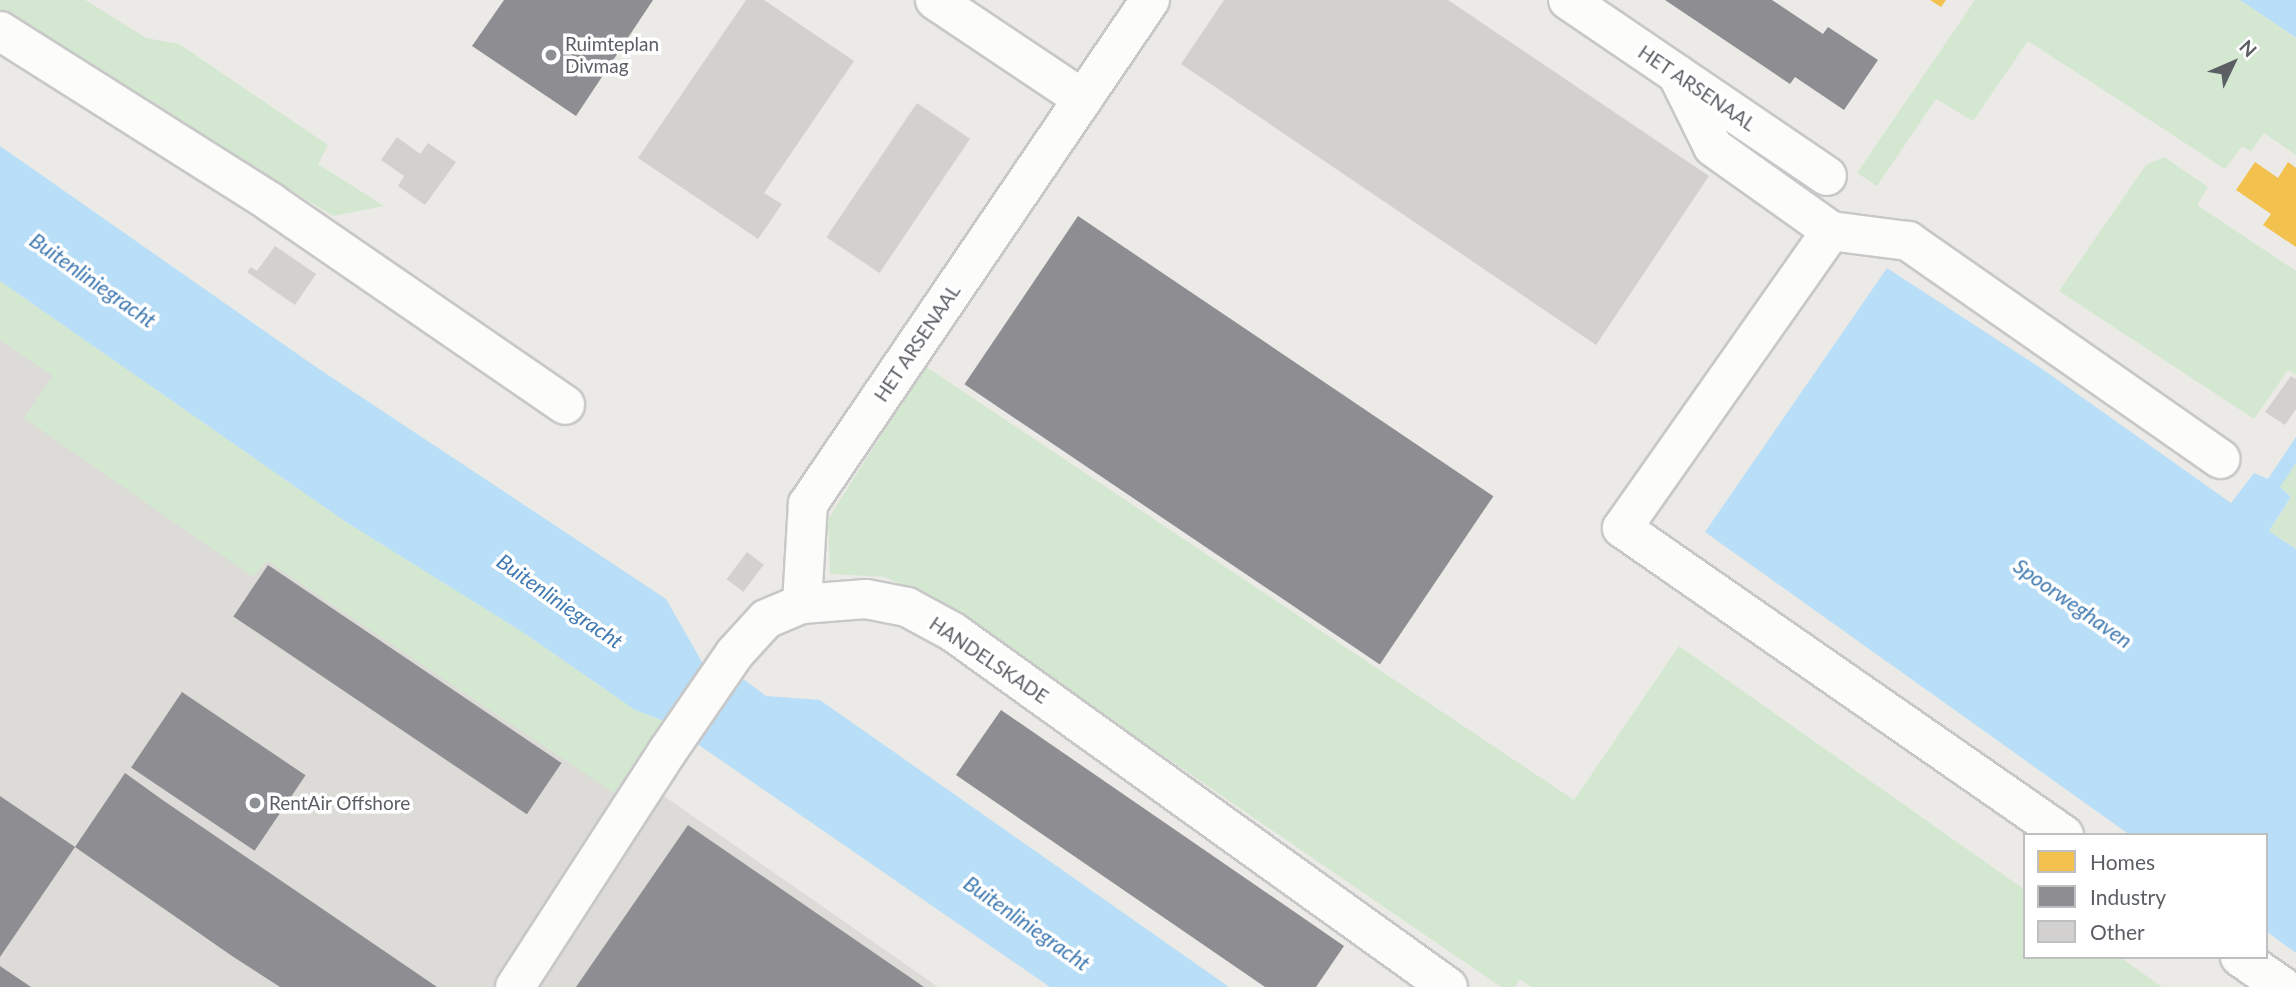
<!DOCTYPE html>
<html>
<head>
<meta charset="utf-8">
<style>
  body { margin:0 }
  #map { position:relative; width:2296px; height:987px; overflow:hidden; background:#ebeae6; font-family:Lato,sans-serif }
  div>[style] { position:absolute }
  .industrial>* { inset:0; background:#dcdbd7 }
  .green>* { inset:0; background:#d4e8d1 }
  .water>* { inset:0; background:#b9def8 }
  .homes>* { inset:0; background:#f2c14e }
  .industry>* { inset:0; background:#8d8d92; transform-origin:0 0 }
  .building>* { inset:0; background:#d2d1cf; transform-origin:0 0 }
  .roads { filter:drop-shadow(2px 0 #c8c8c8) drop-shadow(-2px 0 #c8c8c8) drop-shadow(0 2px #c8c8c8) drop-shadow(0 -2px #c8c8c8) }
  .minor>* { height:38px; margin:-19px; padding:0 19px; transform-origin:19px; border-radius:19px; background:#fcfcfb }
  .dots>* { width:19px; height:19px; translate:-50% -50%; box-sizing:border-box; border:4px solid #fff; border-radius:50% }
  span { translate:-50% -50%; white-space:nowrap; text-align:center; line-height:1.15; -webkit-text-stroke:7px #fff; paint-order:stroke }
  .poi-label { font-size:19px; color:#5b5f64 }
  .left { translate:0 -50%; text-align:left }
  .street-label { font-size:19px; color:#5b5f64 }
  .water-label { font-size:21px; color:#407ab1; font-style:italic }
  .legend { position:absolute; left:2023px; top:833px; width:245px; height:126px; box-sizing:border-box; background:#fff; border:2px solid #bdbfc1; margin:0; padding:9px 12px; list-style:none; font-size:21px; color:#5b5f64 }
  .legend li { display:flex; align-items:center; gap:14px; height:35px }
  .legend b { width:35px; border:2px solid #bdbfc1 }
  .north { position:absolute; left:2198px; top:28px; width:70px; height:70px; -webkit-text-stroke:5px #fff; paint-order:stroke; rotate:46deg; font-size:19px; font-weight:700; line-height:28px; text-align:center; color:#5b5f64 }
  .north::after { content:''; display:block; margin:auto; width:24px; height:32px; background:#5b5f64; clip-path:polygon(50% 0,100% 100%,50% 72%,0 100%) }
</style>
</head>
<body>
<div id="map">
  <div class="industrial">
    <div style="clip-path:polygon(0 333px,938px 987px,0 987px)"></div>
  </div>
  <div class="green">
    <div style="clip-path:polygon(0 0,85px 0,146px 38px,179px 44px,328px 145px,318px 164px,384px 206px,333px 216px,0 9px)"></div>
    <div style="clip-path:polygon(1975px 0,2240px 0,2296px 38px,2296px 155px,2264px 133px,2251px 151px,2242px 146px,2225px 169px,2028px 41px,1973px 121px,1936px 99px,1877px 186px,1857px 173px)"></div>
    <div style="clip-path:polygon(2164px 157px,2208px 187px,2197px 205px,2296px 271px,2296px 375px,2288px 370px,2254px 419px,2059px 291px,2146px 165px)"></div>
    <div style="clip-path:polygon(0 281px,346px 522px,521px 631px,635px 710px,664px 721px,614px 793px,267px 561px,253px 577px,24px 418px,53px 376px,0 340px)"></div>
    <div style="clip-path:polygon(925px 366px,1574px 800px,1679px 646px,2025px 890px,2025px 957px,2120px 957px,2162px 987px,1532px 987px,1520px 979px,1515px 987px,1501px 987px,936px 600px,885px 577px,830px 574px,828px 519px)"></div>
    <div style="clip-path:polygon(2296px 463px,2296px 549px,2269px 531px,2291px 498px,2279px 487px)"></div>
  </div>
  <div class="water">
    <div style="clip-path:polygon(2240px 0,2296px 0,2296px 38px,2295px 37px)"></div>
    <div style="clip-path:polygon(0 146px,316px 367px,666px 599px,702px 662px,746px 681px,766px 696px,820px 700px,1229px 987px,1050px 987px,664px 721px,635px 710px,521px 631px,346px 522px,0 281px)"></div>
    <div style="clip-path:polygon(1887px 268px,2045px 371px,2231px 503px,2254px 473px,2268px 479px,2296px 437px,2296px 463px,2280px 487px,2291px 497px,2269px 531px,2296px 549px,2296px 953px,2266px 931px,2266px 835px,2130px 835px,1705px 532px)"></div>
  </div>
  <div class="homes">
    <div style="clip-path:polygon(1930px 0,1946px 0,1941px 7px)"></div>
    <div style="clip-path:polygon(2255px 162px,2278px 178px,2288px 162px,2296px 168px,2296px 247px,2263px 225px,2271px 214px,2236px 190px)"></div>
  </div>
  <div class="industry">
    <div style="clip-path:polygon(504px 0,653px 0,576px 116px,472px 46px)"></div>
    <div style="clip-path:polygon(1665px 0,1772px 0,1823px 34px,1828px 27px,1878px 60px,1844px 110px,1795px 77px,1790px 84px)"></div>
    <div style="left:1078px;top:216px;width:501px;height:203px;rotate:34deg"></div>
    <div style="left:268px;top:565px;width:354px;height:62px;rotate:34deg"></div>
    <div style="left:182px;top:692px;width:149px;height:91px;rotate:34deg"></div>
    <div style="clip-path:polygon(1001px 710px,1344px 946px,1316px 987px,1265px 987px,956px 775px)"></div>
    <div style="clip-path:polygon(125px 773px,164px 801px,437px 987px,280px 987px,232px 956px,75px 847px)"></div>
    <div style="clip-path:polygon(0 796px,75px 847px,0 957px)"></div>
    <div style="clip-path:polygon(688px 825px,924px 987px,576px 987px)"></div>
    <div style="clip-path:polygon(0 966px,31px 987px,0 987px)"></div>
  </div>
  <div class="building">
    <div style="clip-path:polygon(746px 0,764px 0,854px 61px,764px 193px,782px 204px,758px 239px,638px 158px)"></div>
    <div style="clip-path:polygon(1224px 0,1448px 0,1709px 176px,1596px 345px,1181px 64px)"></div>
    <div style="left:917px;top:103px;width:64px;height:162px;rotate:34deg"></div>
    <div style="clip-path:polygon(397px 137px,420px 154px,428px 143px,456px 162px,425px 205px,398px 186px,404px 176px,381px 160px)"></div>
    <div style="clip-path:polygon(275px 246px,316px 274px,295px 305px,247px 272px,251px 267px,257px 271px)"></div>
    <div style="clip-path:polygon(2291px 376px,2296px 379px,2296px 409px,2285px 425px,2265px 412px)"></div>
    <div style="left:747px;top:552px;width:21px;height:34px;rotate:37deg"></div>
  </div>
  <div class="roads">
    <div class="minor">
      <div style="left:935px;top:0;width:178px;rotate:33.8deg"></div>
      <div style="left:1568px;top:0;width:313px;rotate:34.2deg"></div>
      <div style="left:0;top:31px;width:320px;rotate:32.3deg"></div>
      <div style="left:270px;top:202px;width:358px;rotate:34.5deg"></div>
      <div style="left:1677px;top:74px;width:81px;rotate:63.7deg"></div>
      <div style="left:1713px;top:147px;width:145px;rotate:35.4deg"></div>
      <div style="left:1831px;top:231px;width:78px;rotate:7.4deg"></div>
      <div style="left:1908px;top:241px;width:381px;rotate:34.9deg"></div>
      <div style="left:1831px;top:231px;width:363px;rotate:125.1deg"></div>
      <div style="left:1622px;top:528px;width:538px;rotate:34.78deg"></div>
      <div style="left:802px;top:604px;width:100px;rotate:-86.6deg"></div>
      <div style="left:808px;top:504px;width:609px;rotate:-55.84deg"></div>
      <div style="left:2240px;top:957px;width:52px;rotate:34.9deg"></div>
      <div style="left:515px;top:987px;width:280px;rotate:-57.1deg"></div>
      <div style="left:667px;top:752px;width:120px;rotate:-55.5deg"></div>
      <div style="left:735px;top:653px;width:46px;rotate:-47.6deg"></div>
      <div style="left:766px;top:619px;width:39px;rotate:-23deg"></div>
      <div style="left:802px;top:604px;width:64px;rotate:-4.5deg"></div>
      <div style="left:866px;top:599px;width:42px;rotate:11deg"></div>
      <div style="left:907px;top:607px;width:52px;rotate:28.5deg"></div>
      <div style="left:953px;top:632px;width:609px;rotate:35.65deg"></div>
    </div>
  </div>
  <div class="dots">
    <div style="left:551px;top:55px;background:#8d9092"></div>
    <div style="left:255px;top:803px;background:#8d9092"></div>
  </div>
  <div class="poi-label">
    <span class="left" style="left:565px;top:55px">Ruimteplan<br>Divmag</span>
    <span class="left" style="left:269px;top:803px">RentAir Offshore</span>
  </div>
  <div class="street-label">
    <span style="left:1697px;top:88px;rotate:34deg">HET ARSENAAL</span>
    <span style="left:917px;top:343px;rotate:-56deg">HET ARSENAAL</span>
    <span style="left:989px;top:660px;rotate:34deg">HANDELSKADE</span>
  </div>
  <div class="water-label">
    <span style="left:93px;top:280px;rotate:35deg">Buitenliniegracht</span>
    <span style="left:560px;top:601px;rotate:35deg">Buitenliniegracht</span>
    <span style="left:2073px;top:603px;rotate:35deg">Spoorweghaven</span>
    <span style="left:1027px;top:923px;rotate:35deg">Buitenliniegracht</span>
  </div>
  <ul class="legend">
  <li><b style="height:19px;background:#f2c14e"></b>Homes</li>
  <li><b style="height:19px;background:#8d8d92"></b>Industry</li>
  <li><b style="height:19px;background:#d2d1cf"></b>Other</li>
  </ul>
  <div class="north">N</div>
</div>
</body>
</html>
